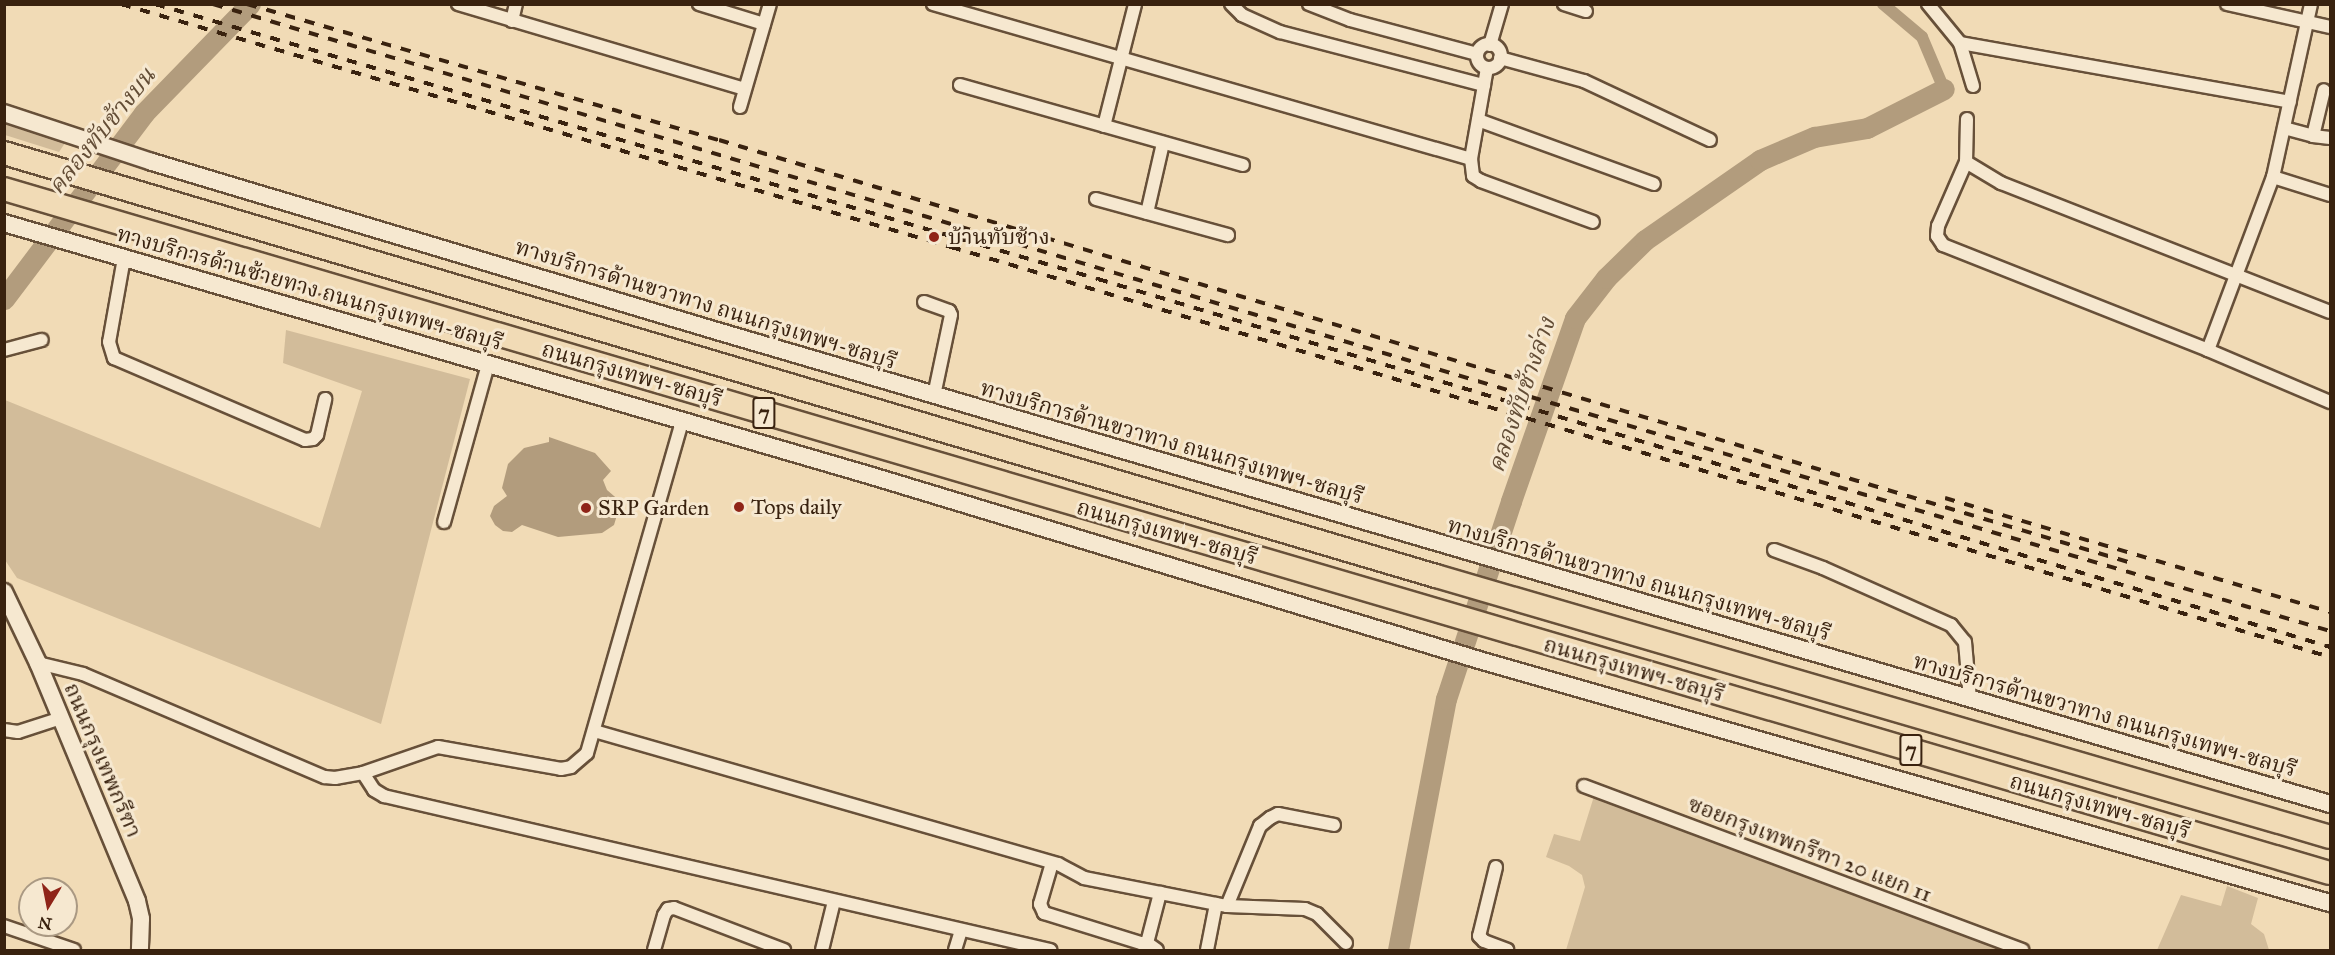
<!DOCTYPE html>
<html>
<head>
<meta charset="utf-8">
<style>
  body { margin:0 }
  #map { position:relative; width:2335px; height:955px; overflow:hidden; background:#f1dbb6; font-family:"IM FELL Great Primer","Noto Serif Thai",serif }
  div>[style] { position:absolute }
  .green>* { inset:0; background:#d2bc9a }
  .water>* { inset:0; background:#b29c7d }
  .canal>* { height:12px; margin:-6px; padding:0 6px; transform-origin:6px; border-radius:6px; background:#b29c7d }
  .river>* { height:21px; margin:-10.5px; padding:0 10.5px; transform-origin:10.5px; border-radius:10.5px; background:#b29c7d }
  .roads { filter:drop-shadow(2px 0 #675039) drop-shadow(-2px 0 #675039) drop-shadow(0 2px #675039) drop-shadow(0 -2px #675039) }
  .street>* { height:12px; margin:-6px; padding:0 6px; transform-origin:6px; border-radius:6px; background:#f6e8d0 }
  .street>.ring { margin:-6px; padding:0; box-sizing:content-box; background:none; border:12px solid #f6e8d0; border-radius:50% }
  .secondary>* { height:16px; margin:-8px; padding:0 8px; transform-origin:8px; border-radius:8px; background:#f6e8d0 }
  .highway>* { height:22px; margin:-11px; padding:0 11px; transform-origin:11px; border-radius:11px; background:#f1dbb6 }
  .rail>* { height:4px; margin-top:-2px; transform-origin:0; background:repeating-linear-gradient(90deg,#39220f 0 10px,transparent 0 20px) }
  .dots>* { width:16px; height:16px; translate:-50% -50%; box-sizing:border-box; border:3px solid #f6e8d0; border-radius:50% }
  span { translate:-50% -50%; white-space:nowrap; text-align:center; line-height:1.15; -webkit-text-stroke:6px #f6e8d0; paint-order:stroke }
  .shield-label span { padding:2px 4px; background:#f6e8d0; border:2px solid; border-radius:4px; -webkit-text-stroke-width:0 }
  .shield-label { font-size:21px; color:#39220f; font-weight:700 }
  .poi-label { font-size:22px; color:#39220f }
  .left { translate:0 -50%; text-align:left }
  .street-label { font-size:22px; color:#39220f }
  .water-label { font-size:24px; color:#634d36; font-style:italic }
  .frame { position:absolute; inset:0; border:6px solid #39220f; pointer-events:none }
  .north { position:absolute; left:18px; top:877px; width:60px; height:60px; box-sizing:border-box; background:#f6e8d0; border:2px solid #aa9983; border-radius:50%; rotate:190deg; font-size:16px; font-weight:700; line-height:24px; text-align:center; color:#39220f }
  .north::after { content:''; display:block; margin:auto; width:21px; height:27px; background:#8f2418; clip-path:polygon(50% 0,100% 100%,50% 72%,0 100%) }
</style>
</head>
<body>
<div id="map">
  <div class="green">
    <div style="clip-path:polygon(5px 123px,14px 127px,65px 143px,59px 152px,5px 135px)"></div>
    <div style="clip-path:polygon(286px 330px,470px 379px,381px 724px,17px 578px,5px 560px,5px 400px,320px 528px,362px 391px,283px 363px)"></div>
    <div style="clip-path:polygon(1595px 793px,2010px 950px,1566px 950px,1585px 887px,1582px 875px,1569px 866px,1546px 857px,1554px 834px,1580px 841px)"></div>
    <div style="clip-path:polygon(2227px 886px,2258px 898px,2251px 924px,2264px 934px,2269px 950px,2157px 950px,2181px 895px,2221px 906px)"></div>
  </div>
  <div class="water">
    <div style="clip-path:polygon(549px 437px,595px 453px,611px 471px,603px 480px,607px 490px,621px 502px,614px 525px,602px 533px,558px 537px,522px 525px,512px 532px,503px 531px,495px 525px,490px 516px,494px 506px,507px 496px,502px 488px,508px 464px,524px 448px,549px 442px)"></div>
  </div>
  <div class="canal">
    <div style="left:1883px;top:4px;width:51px;rotate:40.2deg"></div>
    <div style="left:1922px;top:37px;width:56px;rotate:67.1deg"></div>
  </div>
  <div class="river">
    <div style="left:4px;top:299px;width:233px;rotate:-53deg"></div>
    <div style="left:144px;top:113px;width:152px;rotate:-45.8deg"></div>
    <div style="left:1398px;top:950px;width:256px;rotate:-79.2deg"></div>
    <div style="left:1446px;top:699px;width:208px;rotate:-71.8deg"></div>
    <div style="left:1511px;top:501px;width:194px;rotate:-70.7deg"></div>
    <div style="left:1575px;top:318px;width:51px;rotate:-52.2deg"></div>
    <div style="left:1606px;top:278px;width:54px;rotate:-44.3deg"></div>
    <div style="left:1645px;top:240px;width:140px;rotate:-34.8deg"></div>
    <div style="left:1760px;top:160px;width:59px;rotate:-23.1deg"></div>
    <div style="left:1814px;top:137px;width:54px;rotate:-9.6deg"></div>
    <div style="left:1867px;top:128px;width:86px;rotate:-26.9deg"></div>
  </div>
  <div class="roads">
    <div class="street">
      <div style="left:458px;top:4px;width:299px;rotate:16.5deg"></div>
      <div style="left:699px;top:4px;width:68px;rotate:17.1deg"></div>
      <div style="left:933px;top:4px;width:560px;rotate:16.07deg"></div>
      <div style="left:1231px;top:4px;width:16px;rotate:45deg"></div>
      <div style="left:1242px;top:15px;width:42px;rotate:24.1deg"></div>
      <div style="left:1280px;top:32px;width:211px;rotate:14.6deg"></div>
      <div style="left:1309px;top:4px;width:44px;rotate:21.3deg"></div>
      <div style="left:1350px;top:20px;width:131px;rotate:15deg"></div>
      <div style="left:1564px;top:4px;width:23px;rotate:18deg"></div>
      <div style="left:1928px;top:4px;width:50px;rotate:50.6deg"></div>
      <div style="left:1960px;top:43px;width:45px;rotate:73.2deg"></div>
      <div style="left:2227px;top:4px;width:106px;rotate:12.6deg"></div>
      <div style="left:512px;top:21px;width:17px;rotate:-77deg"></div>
      <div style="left:1960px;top:43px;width:335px;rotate:10.1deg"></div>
      <div class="ring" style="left:1477px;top:44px;width:12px;height:12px"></div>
      <div style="left:1490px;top:45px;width:43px;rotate:-73.7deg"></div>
      <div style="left:1500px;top:58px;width:87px;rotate:15.3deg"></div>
      <div style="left:1584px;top:81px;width:139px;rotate:25.1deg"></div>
      <div style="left:1487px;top:68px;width:92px;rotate:100deg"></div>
      <div style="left:1471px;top:159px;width:17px;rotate:83deg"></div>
      <div style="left:1473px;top:176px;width:9px;rotate:32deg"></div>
      <div style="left:1481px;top:181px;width:119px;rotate:20.1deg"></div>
      <div style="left:960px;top:85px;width:294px;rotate:15.8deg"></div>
      <div style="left:740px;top:107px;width:107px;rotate:-73.8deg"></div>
      <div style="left:1967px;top:119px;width:43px;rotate:91.3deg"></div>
      <div style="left:1966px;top:162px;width:70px;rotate:113.6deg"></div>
      <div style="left:1938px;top:226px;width:10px;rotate:96deg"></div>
      <div style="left:1937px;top:236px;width:11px;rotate:56deg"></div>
      <div style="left:1943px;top:245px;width:285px;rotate:21.6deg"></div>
      <div style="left:2208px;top:350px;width:133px;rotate:23.1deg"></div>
      <div style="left:1478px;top:120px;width:187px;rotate:20deg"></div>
      <div style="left:1104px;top:126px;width:126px;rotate:-75.7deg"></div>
      <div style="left:2284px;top:128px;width:30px;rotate:15deg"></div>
      <div style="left:2313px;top:136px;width:17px;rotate:7deg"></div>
      <div style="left:2313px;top:136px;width:47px;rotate:-76.6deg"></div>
      <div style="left:1966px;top:162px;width:41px;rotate:31deg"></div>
      <div style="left:2001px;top:183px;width:353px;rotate:21.4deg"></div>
      <div style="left:2273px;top:177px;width:60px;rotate:17.5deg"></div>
      <div style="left:1096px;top:199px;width:137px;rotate:15.3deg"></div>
      <div style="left:1147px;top:213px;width:72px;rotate:-77.1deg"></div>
      <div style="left:124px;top:258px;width:85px;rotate:100.1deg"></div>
      <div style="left:109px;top:342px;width:17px;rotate:73deg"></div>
      <div style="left:114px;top:358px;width:208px;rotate:23.2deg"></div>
      <div style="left:305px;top:440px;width:8px;rotate:-7deg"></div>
      <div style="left:313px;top:439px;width:6px;rotate:-45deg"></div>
      <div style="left:317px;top:435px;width:37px;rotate:-77deg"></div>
      <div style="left:924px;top:302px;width:27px;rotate:20deg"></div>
      <div style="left:949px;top:311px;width:4px;rotate:63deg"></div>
      <div style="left:951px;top:315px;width:83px;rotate:101.9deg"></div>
      <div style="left:4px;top:350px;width:39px;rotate:-15deg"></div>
      <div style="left:2208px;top:350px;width:185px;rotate:-69.4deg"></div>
      <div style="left:2273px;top:177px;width:177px;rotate:-77.6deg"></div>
      <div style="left:444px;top:522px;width:164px;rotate:-74.4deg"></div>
      <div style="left:1774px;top:550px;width:52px;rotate:20.2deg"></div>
      <div style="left:1823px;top:568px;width:140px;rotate:24deg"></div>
      <div style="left:1951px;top:625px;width:22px;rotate:51deg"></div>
      <div style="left:1965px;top:642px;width:57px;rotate:85deg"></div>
      <div style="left:38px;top:663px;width:46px;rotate:13.7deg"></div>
      <div style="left:83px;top:674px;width:263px;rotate:23.1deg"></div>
      <div style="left:325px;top:777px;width:10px;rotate:6deg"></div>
      <div style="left:335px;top:778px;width:28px;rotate:-10deg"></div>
      <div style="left:363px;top:773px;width:79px;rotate:-19.1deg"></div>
      <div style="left:438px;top:747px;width:125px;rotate:10.1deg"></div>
      <div style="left:561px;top:769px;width:10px;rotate:-11deg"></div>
      <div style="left:571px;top:767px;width:21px;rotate:-41deg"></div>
      <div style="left:587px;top:753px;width:345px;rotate:-74deg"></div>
      <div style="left:4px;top:730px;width:14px;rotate:8deg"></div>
      <div style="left:18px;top:732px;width:45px;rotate:-18deg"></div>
      <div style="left:594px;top:731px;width:483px;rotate:16deg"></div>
      <div style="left:1058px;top:864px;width:30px;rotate:28deg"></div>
      <div style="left:1084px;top:878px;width:146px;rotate:11.1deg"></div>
      <div style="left:1227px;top:906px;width:78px;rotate:2.2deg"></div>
      <div style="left:1305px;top:909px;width:13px;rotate:23deg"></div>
      <div style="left:1317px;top:914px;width:41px;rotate:45deg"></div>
      <div style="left:363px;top:773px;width:20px;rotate:57deg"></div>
      <div style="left:374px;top:790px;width:12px;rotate:31deg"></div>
      <div style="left:384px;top:796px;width:684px;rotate:13.02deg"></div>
      <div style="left:1584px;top:786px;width:468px;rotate:20.5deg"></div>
      <div style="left:1052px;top:863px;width:43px;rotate:106.3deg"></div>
      <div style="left:1040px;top:904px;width:10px;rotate:66deg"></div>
      <div style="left:1044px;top:913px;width:102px;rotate:17.2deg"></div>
      <div style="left:1141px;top:943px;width:6px"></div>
      <div style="left:1147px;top:943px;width:52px;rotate:-75.4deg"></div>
      <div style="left:1496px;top:867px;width:71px;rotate:103.8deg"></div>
      <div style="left:1479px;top:936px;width:7px;rotate:45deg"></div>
      <div style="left:1484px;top:941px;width:25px;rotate:21deg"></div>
      <div style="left:1227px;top:906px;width:87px;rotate:-67.6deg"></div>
      <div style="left:1260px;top:826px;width:13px;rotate:-39deg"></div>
      <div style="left:1270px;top:818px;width:9px;rotate:-27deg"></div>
      <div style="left:1278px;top:814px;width:57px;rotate:11.1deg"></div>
      <div style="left:4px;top:926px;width:74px;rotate:18.9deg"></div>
      <div style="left:1147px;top:943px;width:12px;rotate:35deg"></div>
      <div style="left:654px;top:950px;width:36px;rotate:-74deg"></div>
      <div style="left:664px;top:915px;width:7px;rotate:-56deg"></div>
      <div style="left:668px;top:909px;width:6px;rotate:-9deg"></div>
      <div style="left:674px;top:908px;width:118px;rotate:20.9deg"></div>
      <div style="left:822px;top:950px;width:50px;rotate:-76.2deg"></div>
      <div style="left:955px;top:950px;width:21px;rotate:-73deg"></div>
      <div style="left:1207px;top:950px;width:47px;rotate:-78.9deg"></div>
    </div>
    <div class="secondary">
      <div style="left:4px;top:113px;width:156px;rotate:18.3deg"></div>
      <div style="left:152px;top:162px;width:582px;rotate:16.66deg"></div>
      <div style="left:710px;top:329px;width:1688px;rotate:16.34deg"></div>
      <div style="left:4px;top:223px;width:904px;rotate:16.25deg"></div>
      <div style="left:872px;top:476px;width:634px;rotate:16.86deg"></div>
      <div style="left:1479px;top:660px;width:885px;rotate:15.94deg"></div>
      <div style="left:4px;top:592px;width:79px;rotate:64.4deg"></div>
      <div style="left:38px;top:663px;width:258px;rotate:67.4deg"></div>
      <div style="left:137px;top:901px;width:18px;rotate:77deg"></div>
      <div style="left:141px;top:919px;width:31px;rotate:92deg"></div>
    </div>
    <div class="highway">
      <div style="left:4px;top:153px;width:1493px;rotate:16.46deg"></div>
      <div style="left:1436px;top:576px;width:931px;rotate:16.27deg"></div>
      <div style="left:4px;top:189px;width:2424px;rotate:16.39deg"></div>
    </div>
  </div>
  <div class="rail">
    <div style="left:121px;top:4px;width:865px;rotate:16.32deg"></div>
    <div style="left:951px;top:247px;width:1439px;rotate:16.56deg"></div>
    <div style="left:155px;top:4px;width:982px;rotate:16.26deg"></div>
    <div style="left:1098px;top:279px;width:1286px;rotate:16.63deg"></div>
    <div style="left:213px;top:4px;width:1375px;rotate:16.6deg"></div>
    <div style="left:1531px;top:397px;width:833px;rotate:16.32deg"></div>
    <div style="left:247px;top:4px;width:491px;rotate:16.1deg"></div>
    <div style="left:719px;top:140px;width:1478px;rotate:16.67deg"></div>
    <div style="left:1945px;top:498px;width:402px;rotate:16.5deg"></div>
  </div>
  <div class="dots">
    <div style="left:934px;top:237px;background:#8f2418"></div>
    <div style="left:739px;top:507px;background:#8f2418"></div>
    <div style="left:586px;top:508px;background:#8f2418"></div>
  </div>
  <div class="shield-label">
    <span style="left:764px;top:413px">7</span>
    <span style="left:1911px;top:750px">7</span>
  </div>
  <div class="poi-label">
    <span class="left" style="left:948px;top:237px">บ้านทับช้าง</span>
    <span class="left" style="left:751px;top:507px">Tops daily</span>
    <span class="left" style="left:598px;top:508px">SRP Garden</span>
  </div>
  <div class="street-label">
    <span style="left:310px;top:288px;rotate:16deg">ทางบริการด้านซ้ายทาง ถนนกรุงเทพฯ-ชลบุรี</span>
    <span style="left:706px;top:304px;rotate:17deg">ทางบริการด้านขวาทาง ถนนกรุงเทพฯ-ชลบุรี</span>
    <span style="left:632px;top:374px;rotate:16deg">ถนนกรุงเทพฯ-ชลบุรี</span>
    <span style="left:1172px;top:442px;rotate:16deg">ทางบริการด้านขวาทาง ถนนกรุงเทพฯ-ชลบุรี</span>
    <span style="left:1167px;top:532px;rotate:16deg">ถนนกรุงเทพฯ-ชลบุรี</span>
    <span style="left:1639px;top:579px;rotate:16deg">ทางบริการด้านขวาทาง ถนนกรุงเทพฯ-ชลบุรี</span>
    <span style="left:1634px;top:669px;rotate:16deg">ถนนกรุงเทพฯ-ชลบุรี</span>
    <span style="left:2105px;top:715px;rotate:16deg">ทางบริการด้านขวาทาง ถนนกรุงเทพฯ-ชลบุรี</span>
    <span style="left:103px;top:760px;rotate:67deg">ถนนกรุงเทพกรีฑา</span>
    <span style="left:2100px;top:806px;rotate:16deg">ถนนกรุงเทพฯ-ชลบุรี</span>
    <span style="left:1810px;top:849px;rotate:21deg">ซอยกรุงเทพกรีฑา 20 แยก 11</span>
  </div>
  <div class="water-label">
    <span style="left:102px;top:131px;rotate:-51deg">คลองทับช้างบน</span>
    <span style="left:1522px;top:395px;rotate:-71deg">คลองทับช้างล่าง</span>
  </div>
  <div class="frame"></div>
  <div class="north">N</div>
</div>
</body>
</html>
